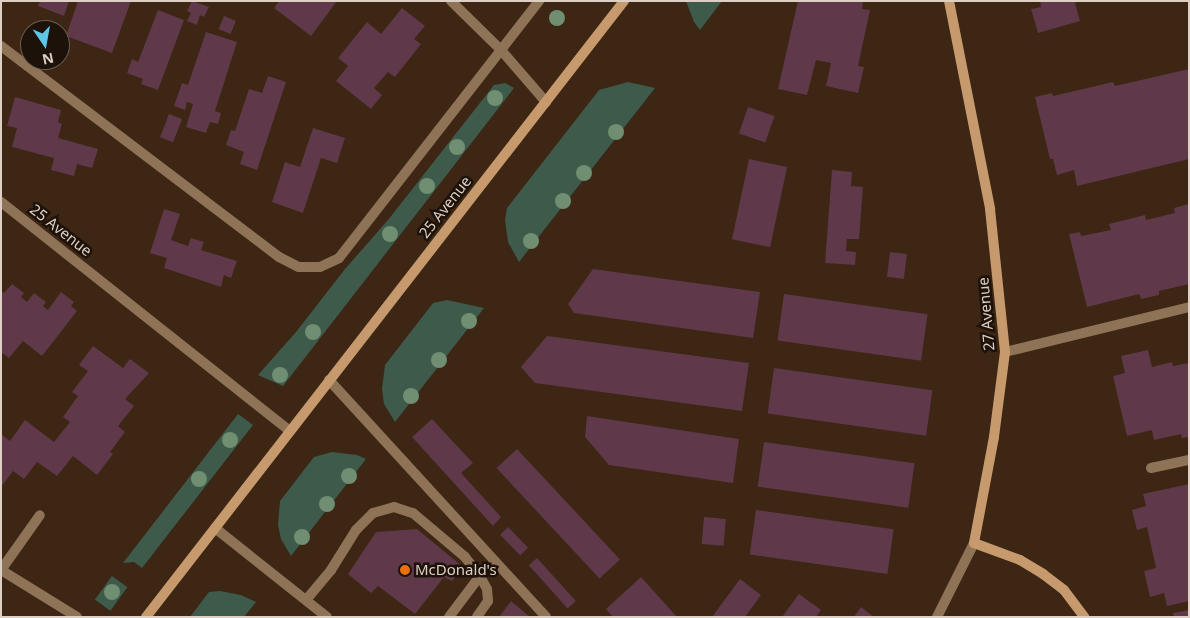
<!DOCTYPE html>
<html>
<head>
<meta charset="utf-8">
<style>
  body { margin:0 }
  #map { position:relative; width:1190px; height:618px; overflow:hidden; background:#3d2614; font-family:"Noto Sans",sans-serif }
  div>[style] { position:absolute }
  .green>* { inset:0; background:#3d5a4b; transform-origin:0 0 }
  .building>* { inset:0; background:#5f3849; transform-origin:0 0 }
  .lane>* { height:10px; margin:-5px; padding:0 5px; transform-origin:5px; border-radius:5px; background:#8e7356 }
  .street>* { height:10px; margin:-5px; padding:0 5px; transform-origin:5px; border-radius:5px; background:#8e7356 }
  .secondary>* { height:10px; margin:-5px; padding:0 5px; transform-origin:5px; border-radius:5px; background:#c69a6c }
  .trees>* { width:16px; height:16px; margin:-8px; border-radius:50%; background:#708e71 }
  .dots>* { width:14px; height:14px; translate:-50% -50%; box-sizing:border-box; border:2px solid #1c120a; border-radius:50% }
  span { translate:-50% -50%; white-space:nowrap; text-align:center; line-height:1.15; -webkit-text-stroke:5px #1c120a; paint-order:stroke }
  .street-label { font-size:15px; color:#decfc4 }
  .poi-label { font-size:15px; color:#decfc4 }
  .left { translate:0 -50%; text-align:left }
  .frame { position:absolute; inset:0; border:2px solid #decfc4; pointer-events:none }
  .north { position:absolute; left:20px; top:20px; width:50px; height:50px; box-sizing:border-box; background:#1c120a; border:1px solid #6a5e54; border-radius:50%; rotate:168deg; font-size:14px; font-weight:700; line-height:20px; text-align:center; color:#decfc4 }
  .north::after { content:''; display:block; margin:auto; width:18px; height:22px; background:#5dc7e8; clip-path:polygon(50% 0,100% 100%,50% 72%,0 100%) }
</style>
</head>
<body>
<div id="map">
  <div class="green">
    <div style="clip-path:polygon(686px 1px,722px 1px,700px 30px,694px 22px)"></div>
    <div style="clip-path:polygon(628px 82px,655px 88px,519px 262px,508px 242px,505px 220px,507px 208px,599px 90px)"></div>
    <div style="clip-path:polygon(505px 83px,514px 88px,283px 386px,258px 375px,296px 332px,345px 269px,388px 220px,494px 85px)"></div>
    <div style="clip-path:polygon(447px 300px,484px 308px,395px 422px,384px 404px,382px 389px,385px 365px,433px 303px)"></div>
    <div style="clip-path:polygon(238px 414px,253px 425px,142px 568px,134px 562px,123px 563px)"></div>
    <div style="clip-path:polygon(332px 452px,357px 455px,366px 459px,291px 556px,281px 539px,278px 525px,280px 501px,314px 457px)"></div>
    <div style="left:112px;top:576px;width:19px;height:29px;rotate:36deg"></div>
    <div style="clip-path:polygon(220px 591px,241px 595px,256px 602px,244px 617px,190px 617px,209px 592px)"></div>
  </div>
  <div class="building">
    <div style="clip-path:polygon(40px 1px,69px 1px,64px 16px,38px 6px)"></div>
    <div style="clip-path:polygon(78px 1px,131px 1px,112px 53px,66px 36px)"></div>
    <div style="clip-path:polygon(192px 1px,209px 7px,204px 17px,200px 15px,197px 25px,187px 21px,191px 13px,187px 11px)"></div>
    <div style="clip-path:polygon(279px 1px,337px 1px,311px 36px,274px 8px)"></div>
    <div style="clip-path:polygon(798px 1px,863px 1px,862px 9px,870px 10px,858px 66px,864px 67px,858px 93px,826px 86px,831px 63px,816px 60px,807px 95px,778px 89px)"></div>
    <div style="clip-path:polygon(1040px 1px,1080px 1px,1075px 3px,1080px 21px,1038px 33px,1031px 9px,1041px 7px)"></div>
    <div style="clip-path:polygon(402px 8px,425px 26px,414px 39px,421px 44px,395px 77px,388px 72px,374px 88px,382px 95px,371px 109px,336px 81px,348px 66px,338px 58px,367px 22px,381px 34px)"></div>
    <div style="clip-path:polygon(158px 10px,184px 20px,158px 90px,141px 84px,143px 79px,127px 73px,132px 59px,138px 62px)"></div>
    <div style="left:224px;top:16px;width:13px;height:14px;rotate:23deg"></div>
    <div style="clip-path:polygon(206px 32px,237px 42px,215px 111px,221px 113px,218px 124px,210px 122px,206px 133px,186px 127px,193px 104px,187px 102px,185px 110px,174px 106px,182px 83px,188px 85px)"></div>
    <div style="clip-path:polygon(1189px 69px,1189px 159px,1077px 186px,1074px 170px,1057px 175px,1053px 159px,1050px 159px,1035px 97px,1052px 93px,1053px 96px,1113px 82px,1115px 86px)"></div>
    <div style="clip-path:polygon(268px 76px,286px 82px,257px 170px,240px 164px,244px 152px,226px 145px,231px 130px,235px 131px,249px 89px,262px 93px)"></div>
    <div style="clip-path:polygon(15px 97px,61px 110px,58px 122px,62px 124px,58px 138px,98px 149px,92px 168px,77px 164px,74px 176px,51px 170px,54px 158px,12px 147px,17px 128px,7px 126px)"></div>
    <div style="left:748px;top:107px;width:28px;height:28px;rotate:19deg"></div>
    <div style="left:169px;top:114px;width:14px;height:25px;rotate:21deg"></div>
    <div style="clip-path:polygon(313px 128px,345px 138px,337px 163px,321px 158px,303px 213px,272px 202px,285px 162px,300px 167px)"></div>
    <div style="left:749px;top:159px;width:39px;height:82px;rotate:12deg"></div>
    <div style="clip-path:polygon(832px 170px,852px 172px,851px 186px,863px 187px,859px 239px,847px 239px,846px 251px,856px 252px,855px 265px,825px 263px)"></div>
    <div style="clip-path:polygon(1189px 204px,1189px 284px,1159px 291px,1159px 295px,1141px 299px,1139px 294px,1087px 307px,1069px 234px,1080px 232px,1081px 236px,1111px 230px,1109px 224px,1145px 215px,1146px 220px,1175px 213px,1174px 208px)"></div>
    <div style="clip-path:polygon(164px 209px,180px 214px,171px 240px,188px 246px,191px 238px,204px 242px,201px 250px,237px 261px,231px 278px,224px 275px,221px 287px,164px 268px,167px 258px,150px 253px)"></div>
    <div style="left:890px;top:252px;width:17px;height:25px;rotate:7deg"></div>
    <div style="clip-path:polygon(593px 269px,760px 292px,753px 338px,574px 313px,568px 304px)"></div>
    <div style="clip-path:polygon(12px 284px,24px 293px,21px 297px,27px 302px,34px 293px,46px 302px,43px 306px,48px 310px,61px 292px,74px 302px,71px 306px,77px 311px,42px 356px,23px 341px,9px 358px,1px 352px,1px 291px,4px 293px)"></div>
    <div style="left:784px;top:294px;width:145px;height:47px;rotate:8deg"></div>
    <div style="clip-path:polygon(547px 336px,749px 363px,742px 411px,535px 383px,521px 367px)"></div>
    <div style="clip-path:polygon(93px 346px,123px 368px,130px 359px,149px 373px,125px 399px,134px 406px,118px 426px,125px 432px,110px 452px,113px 454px,97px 475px,73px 456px,57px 476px,37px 462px,24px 479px,13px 471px,1px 487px,1px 434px,10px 441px,25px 420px,54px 442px,70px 422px,63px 417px,78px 396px,72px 392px,88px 371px,79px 365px)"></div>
    <div style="clip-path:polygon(1148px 350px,1152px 367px,1172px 362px,1173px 366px,1189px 363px,1189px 437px,1182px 438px,1181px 434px,1154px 440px,1152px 430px,1127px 436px,1113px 376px,1125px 373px,1121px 356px)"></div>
    <div style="left:774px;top:368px;width:160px;height:46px;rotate:8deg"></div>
    <div style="clip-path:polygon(587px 416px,739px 439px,733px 483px,609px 465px,585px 437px)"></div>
    <div style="clip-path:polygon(432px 419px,473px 463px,461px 473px,501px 517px,493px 526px,412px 437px)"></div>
    <div style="left:764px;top:442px;width:152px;height:45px;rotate:8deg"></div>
    <div style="left:517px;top:449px;width:151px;height:28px;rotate:47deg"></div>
    <div style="clip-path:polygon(1189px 484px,1189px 601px,1167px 606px,1164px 593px,1150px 597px,1144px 571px,1156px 568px,1147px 527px,1137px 530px,1132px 510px,1146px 506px,1143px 494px)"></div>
    <div style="left:756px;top:510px;width:139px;height:45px;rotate:8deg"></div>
    <div style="left:704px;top:517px;width:22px;height:27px;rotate:5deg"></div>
    <div style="left:508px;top:527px;width:29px;height:11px;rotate:46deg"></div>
    <div style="clip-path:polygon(417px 529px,463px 567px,452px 581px,444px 577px,415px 614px,378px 586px,371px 593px,348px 574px,376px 532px)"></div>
    <div style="left:537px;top:558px;width:58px;height:11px;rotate:48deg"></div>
    <div style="clip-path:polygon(641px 577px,677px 617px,613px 617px,606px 609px)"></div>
    <div style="clip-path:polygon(740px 579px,761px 595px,745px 617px,712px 617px)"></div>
    <div style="clip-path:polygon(799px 594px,821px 610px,816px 617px,782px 617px)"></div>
    <div style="clip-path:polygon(511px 601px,530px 617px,499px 617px)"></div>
    <div style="clip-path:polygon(861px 607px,874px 617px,854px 617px)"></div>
    <div style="clip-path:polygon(1189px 610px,1189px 617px,1174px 617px,1173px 613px)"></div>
  </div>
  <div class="lane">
    <div style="left:451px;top:1px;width:70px;rotate:44.4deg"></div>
    <div style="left:501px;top:50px;width:69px;rotate:49.1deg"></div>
    <div style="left:1px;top:46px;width:349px;rotate:37.2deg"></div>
    <div style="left:279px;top:257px;width:22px;rotate:27deg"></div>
    <div style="left:299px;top:267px;width:21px"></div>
    <div style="left:320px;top:267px;width:21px;rotate:-25deg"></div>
    <div style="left:339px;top:258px;width:326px;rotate:-52.1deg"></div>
    <div style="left:1005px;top:352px;width:189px;rotate:-13.7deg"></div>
    <div style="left:329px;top:380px;width:321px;rotate:47.5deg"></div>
    <div style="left:1151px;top:468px;width:39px;rotate:-12deg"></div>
    <div style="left:215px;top:528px;width:143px;rotate:38.5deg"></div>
    <div style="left:1px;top:570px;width:89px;rotate:31.7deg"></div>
    <div style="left:1px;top:570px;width:67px;rotate:-54.7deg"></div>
    <div style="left:306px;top:600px;width:39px;rotate:-50deg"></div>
    <div style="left:331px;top:570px;width:47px;rotate:-58deg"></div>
    <div style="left:356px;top:530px;width:24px;rotate:-45deg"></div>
    <div style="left:373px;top:513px;width:22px;rotate:-16deg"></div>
    <div style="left:394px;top:507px;width:20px;rotate:18deg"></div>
    <div style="left:413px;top:513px;width:68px;rotate:40.2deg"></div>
    <div style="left:465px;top:557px;width:24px;rotate:52deg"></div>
    <div style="left:480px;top:576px;width:15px;rotate:62deg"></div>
    <div style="left:487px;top:589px;width:12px;rotate:85deg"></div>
    <div style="left:488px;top:601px;width:19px;rotate:125deg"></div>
    <div style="left:449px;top:617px;width:51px;rotate:-52.9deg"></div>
  </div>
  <div class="street">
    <div style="left:1px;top:202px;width:369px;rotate:38.4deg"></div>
    <div style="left:937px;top:617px;width:83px;rotate:-63.4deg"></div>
  </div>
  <div class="secondary">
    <div style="left:949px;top:1px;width:212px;rotate:78.8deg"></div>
    <div style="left:990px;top:209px;width:144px;rotate:84deg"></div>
    <div style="left:1005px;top:352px;width:86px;rotate:97.4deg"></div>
    <div style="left:994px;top:437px;width:108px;rotate:100.7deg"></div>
    <div style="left:974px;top:543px;width:49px;rotate:20.3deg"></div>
    <div style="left:1020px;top:560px;width:27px;rotate:31deg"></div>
    <div style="left:1043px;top:574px;width:26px;rotate:37deg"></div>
    <div style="left:1064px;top:590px;width:34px;rotate:53deg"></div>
    <div style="left:146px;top:617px;width:780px;rotate:-52.19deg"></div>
  </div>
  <div class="trees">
    <div style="left:557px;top:18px"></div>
    <div style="left:495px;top:98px"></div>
    <div style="left:616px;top:132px"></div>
    <div style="left:457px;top:147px"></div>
    <div style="left:584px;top:173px"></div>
    <div style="left:427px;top:186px"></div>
    <div style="left:563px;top:201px"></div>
    <div style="left:390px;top:234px"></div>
    <div style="left:531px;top:241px"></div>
    <div style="left:469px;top:321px"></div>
    <div style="left:313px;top:332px"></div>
    <div style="left:439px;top:360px"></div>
    <div style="left:280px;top:375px"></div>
    <div style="left:411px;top:396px"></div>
    <div style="left:230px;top:440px"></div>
    <div style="left:349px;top:476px"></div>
    <div style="left:199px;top:479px"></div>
    <div style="left:327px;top:504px"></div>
    <div style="left:302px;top:537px"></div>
    <div style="left:112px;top:592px"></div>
  </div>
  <div class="dots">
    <div style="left:405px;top:570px;background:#e8710a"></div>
  </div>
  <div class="street-label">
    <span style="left:445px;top:207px;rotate:-52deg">25 Avenue</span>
    <span style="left:61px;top:230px;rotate:38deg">25 Avenue</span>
    <span style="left:986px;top:314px;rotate:-95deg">27 Avenue</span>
  </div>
  <div class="poi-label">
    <span class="left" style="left:415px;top:570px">McDonald's</span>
  </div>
  <div class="frame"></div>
  <div class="north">N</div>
</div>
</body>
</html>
